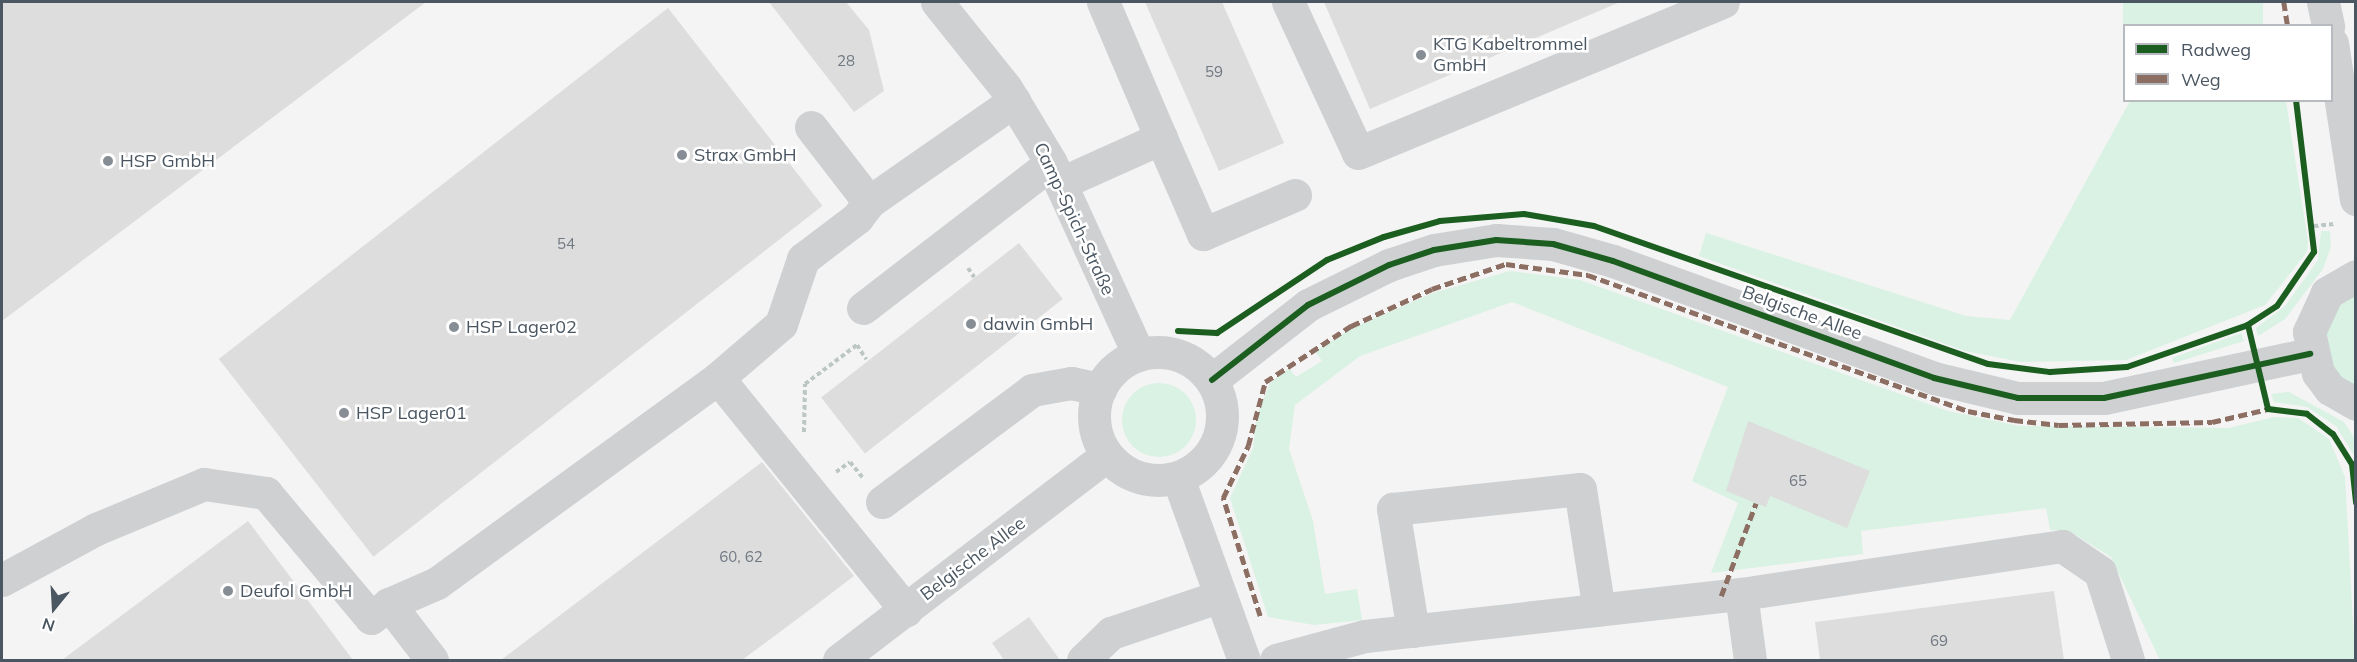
<!DOCTYPE html>
<html>
<head>
<meta charset="utf-8">
<style>
  body { margin:0 }
  #map { position:relative; width:2357px; height:662px; overflow:hidden; background:#f4f4f4; font-family:Mulish,sans-serif }
  div>[style] { position:absolute }
  .green>* { inset:0; background:#d9f2e3; transform-origin:0 0 }
  .round { border-radius:50% }
  .building>* { inset:0; background:#ddddde; transform-origin:0 0 }
  .path>* { height:4px; margin-top:-2px; transform-origin:0; background:repeating-linear-gradient(90deg,#bcc7c4 0 4.5px,transparent 0 7.5px) }
  .minor>* { height:33px; margin:-16.5px; padding:0 16.5px; transform-origin:16.5px; border-radius:16.5px; background:#ced0d2 }
  .minor>.ring { margin:-16.5px; padding:0; box-sizing:content-box; background:none; border:33px solid #ced0d2; border-radius:50% }
  .quiet>* { height:4.5px; margin-top:-2.25px; transform-origin:0; background:repeating-linear-gradient(90deg,#8d6e63 0 9px,transparent 0 13.5px) }
  .cycleway>* { height:6px; margin:-3px; padding:0 3px; transform-origin:3px; border-radius:3px; background:#1b5e20 }
  .dots>* { width:16px; height:16px; translate:-50% -50%; box-sizing:border-box; border:3px solid #fff; border-radius:50% }
  span { translate:-50% -50%; white-space:nowrap; text-align:center; line-height:1.15; -webkit-text-stroke:5px #fff; paint-order:stroke }
  .number-label { font-size:15px; color:#707881 }
  .number-label span { -webkit-text-stroke-width:0 }
  .poi-label { font-size:18px; color:#4a5661 }
  .left { translate:0 -50%; text-align:left }
  .street-label { font-size:18px; color:#4a5661 }
  .frame { position:absolute; inset:0; border:3px solid #4a5661; pointer-events:none }
  .legend { position:absolute; left:2123px; top:24px; width:210px; height:78px; box-sizing:border-box; background:#fff; border:2px solid #b7bbc0; margin:0; padding:8px 10px; list-style:none; font-size:18px; color:#4a5661 }
  .legend li { display:flex; align-items:center; gap:12px; height:30px }
  .legend b { width:30px; border:2px solid #b7bbc0 }
  .north { position:absolute; left:24px; top:578px; width:60px; height:60px; -webkit-text-stroke:4px #fff; paint-order:stroke; rotate:198deg; font-size:16px; font-weight:700; line-height:24px; text-align:center; color:#4a5661 }
  .north::after { content:''; display:block; margin:auto; width:21px; height:27px; background:#4a5661; clip-path:polygon(50% 0,100% 100%,50% 72%,0 100%) }
</style>
</head>
<body>
<div id="map">
  <div class="green">
    <div style="left:2123px;top:2px;width:140px;height:24px"></div>
    <div style="clip-path:polygon(2130px 101px,2286px 101px,2308px 242px,2307px 252px,2265px 305px,2126px 360px,2021px 362px,1965px 351px,1699px 256px,1706px 233px,1966px 316px,2010px 320px)"></div>
    <div style="clip-path:polygon(2321px 231px,2330px 231px,2331px 247px,2323px 269px,2285px 319px,2258px 336px,2256px 328px,2285px 306px,2318px 260px)"></div>
    <div style="clip-path:polygon(1510px 271px,1580px 280px,1948px 411px,2019px 426px,2229px 428px,2274px 417px,2298px 418px,2329px 439px,2345px 477px,2355px 660px,2160px 660px,2111px 557px,2069px 531px,2050px 530px,2046px 508px,1861px 531px,1863px 554px,1711px 573px,1738px 503px,1692px 481px,1728px 387px,1512px 302px,1360px 356px,1295px 405px,1289px 449px,1313px 521px,1325px 594px,1357px 589px,1362px 620px,1314px 625px,1268px 617px,1230px 498px,1253px 448px,1257px 415px,1270px 383px,1289px 368px,1296px 377px,1322px 361px,1315px 351px,1352px 328px,1433px 293px)"></div>
    <div style="clip-path:polygon(2355px 291px,2355px 387px,2337px 375px,2323px 344px,2332px 310px)"></div>
    <div style="clip-path:polygon(2241px 333px,2244px 341px,2174px 363px,2172px 358px)"></div>
    <div class="round" style="left:1122px;top:383px;width:74px;height:74px"></div>
    <div style="clip-path:polygon(2289px 392px,2344px 422px,2355px 439px,2355px 457px,2336px 426px,2307px 407px,2274px 402px,2271px 394px)"></div>
  </div>
  <div class="building">
    <div style="clip-path:polygon(2px 2px,426px 2px,2px 321px)"></div>
    <div style="clip-path:polygon(769px 2px,846px 2px,869px 30px,884px 91px,854px 112px)"></div>
    <div style="clip-path:polygon(1145px 2px,1222px 2px,1284px 143px,1219px 171px)"></div>
    <div style="clip-path:polygon(1324px 2px,1620px 2px,1370px 109px)"></div>
    <div style="left:668px;top:8px;width:251px;height:570px;rotate:52deg"></div>
    <div style="left:1019px;top:243px;width:71px;height:251px;rotate:52deg"></div>
    <div style="clip-path:polygon(1748px 421px,1870px 471px,1847px 528px,1770px 496px,1766px 507px,1726px 491px)"></div>
    <div style="clip-path:polygon(762px 462px,854px 576px,812px 608px,742px 660px,501px 660px)"></div>
    <div style="clip-path:polygon(248px 521px,353px 660px,62px 660px)"></div>
    <div style="clip-path:polygon(2054px 591px,2064px 660px,1820px 660px,1815px 622px)"></div>
    <div style="clip-path:polygon(1029px 617px,1060px 660px,1004px 660px,992px 643px)"></div>
  </div>
  <div class="path">
    <div style="left:2314px;top:226px;width:20px;rotate:-6deg"></div>
    <div style="left:968px;top:268px;width:11px;rotate:56deg"></div>
    <div style="left:857px;top:345px;width:17px;rotate:57deg"></div>
    <div style="left:804px;top:432px;width:48px;rotate:-88.8deg"></div>
    <div style="left:805px;top:384px;width:65px;rotate:-36.9deg"></div>
    <div style="left:2352px;top:464px;width:4px"></div>
    <div style="left:836px;top:472px;width:17px;rotate:-36deg"></div>
    <div style="left:850px;top:462px;width:21px;rotate:51deg"></div>
  </div>
  <div class="minor">
    <div style="left:937px;top:2px;width:110px;rotate:51.3deg"></div>
    <div style="left:1006px;top:88px;width:87px;rotate:59deg"></div>
    <div style="left:1051px;top:163px;width:211px;rotate:65.4deg"></div>
    <div style="left:1288px;top:2px;width:166px;rotate:65.1deg"></div>
    <div style="left:1358px;top:153px;width:395px;rotate:-22.5deg"></div>
    <div style="left:2323px;top:2px;width:25px;rotate:78deg"></div>
    <div style="left:2332px;top:43px;width:158px;rotate:81.3deg"></div>
    <div style="left:811px;top:127px;width:95px;rotate:52.3deg"></div>
    <div style="left:1161px;top:138px;width:105px;rotate:66.4deg"></div>
    <div style="left:1203px;top:234px;width:100px;rotate:-23deg"></div>
    <div style="left:1061px;top:183px;width:110px;rotate:-24.2deg"></div>
    <div style="left:1161px;top:138px;width:148px;rotate:-113.1deg"></div>
    <div style="left:2356px;top:276px;width:34px;rotate:150deg"></div>
    <div style="left:2327px;top:293px;width:43px;rotate:114.8deg"></div>
    <div style="left:2309px;top:332px;width:42px;rotate:77.6deg"></div>
    <div style="left:2318px;top:373px;width:20px;rotate:53deg"></div>
    <div style="left:2330px;top:389px;width:30px;rotate:30deg"></div>
    <div style="left:863px;top:308px;width:237px;rotate:-37.6deg"></div>
    <div class="ring" style="left:1094px;top:352px;width:95px;height:95px"></div>
    <div style="left:718px;top:378px;width:299px;rotate:51deg"></div>
    <div style="left:1212px;top:380px;width:122px;rotate:-38deg"></div>
    <div style="left:1308px;top:305px;width:90px;rotate:-26.3deg"></div>
    <div style="left:1389px;top:265px;width:47px;rotate:-18.4deg"></div>
    <div style="left:1434px;top:250px;width:63px;rotate:-9.2deg"></div>
    <div style="left:1496px;top:240px;width:57px;rotate:4deg"></div>
    <div style="left:1553px;top:244px;width:62px;rotate:15.8deg"></div>
    <div style="left:1613px;top:261px;width:342px;rotate:20deg"></div>
    <div style="left:1934px;top:378px;width:86px;rotate:13.4deg"></div>
    <div style="left:2018px;top:398px;width:86px"></div>
    <div style="left:2104px;top:398px;width:211px;rotate:-12.1deg"></div>
    <div style="left:1178px;top:478px;width:194px;rotate:70.1deg"></div>
    <div style="left:882px;top:502px;width:187px;rotate:-36.7deg"></div>
    <div style="left:1032px;top:390px;width:40px;rotate:-10deg"></div>
    <div style="left:1071px;top:383px;width:30px;rotate:12deg"></div>
    <div style="left:2px;top:580px;width:107px;rotate:-28.5deg"></div>
    <div style="left:96px;top:529px;width:117px;rotate:-22.6deg"></div>
    <div style="left:204px;top:484px;width:63px;rotate:8.3deg"></div>
    <div style="left:266px;top:493px;width:163px;rotate:50deg"></div>
    <div style="left:371px;top:618px;width:23px;rotate:-38deg"></div>
    <div style="left:1741px;top:594px;width:325px;rotate:-8.5deg"></div>
    <div style="left:2062px;top:546px;width:46px;rotate:34.4deg"></div>
    <div style="left:2100px;top:572px;width:92px;rotate:72.3deg"></div>
    <div style="left:1413px;top:631px;width:124px;rotate:-99.3deg"></div>
    <div style="left:1393px;top:509px;width:188px;rotate:-6.1deg"></div>
    <div style="left:1580px;top:489px;width:122px;rotate:81.1deg"></div>
    <div style="left:432px;top:660px;width:71px;rotate:-127.5deg"></div>
    <div style="left:389px;top:604px;width:52px;rotate:-23.6deg"></div>
    <div style="left:437px;top:583px;width:348px;rotate:-36.1deg"></div>
    <div style="left:718px;top:378px;width:83px;rotate:-40.6deg"></div>
    <div style="left:781px;top:324px;width:69px;rotate:-71.3deg"></div>
    <div style="left:803px;top:259px;width:68px;rotate:-37.2deg"></div>
    <div style="left:857px;top:218px;width:20px;rotate:-53deg"></div>
    <div style="left:869px;top:202px;width:177px;rotate:-34.9deg"></div>
    <div style="left:839px;top:660px;width:337px;rotate:-37.4deg"></div>
    <div style="left:1083px;top:660px;width:39px;rotate:-44deg"></div>
    <div style="left:1111px;top:633px;width:113px;rotate:-18.6deg"></div>
    <div style="left:1276px;top:660px;width:92px;rotate:-15.1deg"></div>
    <div style="left:1365px;top:636px;width:378px;rotate:-6.4deg"></div>
    <div style="left:1741px;top:594px;width:67px;rotate:82.2deg"></div>
  </div>
  <div class="quiet">
    <div style="left:2284px;top:2px;width:24px;rotate:81deg"></div>
    <div style="left:1721px;top:596px;width:99px;rotate:-69.4deg"></div>
    <div style="left:1260px;top:616px;width:124px;rotate:-107.4deg"></div>
    <div style="left:1223px;top:498px;width:58px;rotate:-64.3deg"></div>
    <div style="left:1248px;top:446px;width:66px;rotate:-75.1deg"></div>
    <div style="left:1265px;top:382px;width:103px;rotate:-33.1deg"></div>
    <div style="left:1351px;top:326px;width:89px;rotate:-24.6deg"></div>
    <div style="left:1432px;top:289px;width:78px;rotate:-18.7deg"></div>
    <div style="left:1506px;top:264px;width:83px;rotate:7.6deg"></div>
    <div style="left:1588px;top:275px;width:404px;rotate:19.7deg"></div>
    <div style="left:1968px;top:411px;width:47px;rotate:11.1deg"></div>
    <div style="left:2014px;top:420px;width:45px;rotate:6.3deg"></div>
    <div style="left:2059px;top:425px;width:153px;rotate:-1.1deg"></div>
    <div style="left:2212px;top:422px;width:57px;rotate:-13.1deg"></div>
  </div>
  <div class="cycleway">
    <div style="left:2296px;top:100px;width:153px;rotate:83.2deg"></div>
    <div style="left:2314px;top:252px;width:65px;rotate:124.4deg"></div>
    <div style="left:2277px;top:306px;width:35px;rotate:147deg"></div>
    <div style="left:2248px;top:325px;width:86px;rotate:76.6deg"></div>
    <div style="left:2268px;top:409px;width:39px;rotate:7deg"></div>
    <div style="left:2307px;top:414px;width:33px;rotate:38deg"></div>
    <div style="left:2333px;top:434px;width:36px;rotate:58deg"></div>
    <div style="left:2352px;top:464px;width:39px;rotate:84deg"></div>
    <div style="left:1178px;top:331px;width:39px;rotate:3deg"></div>
    <div style="left:1217px;top:333px;width:132px;rotate:-33.6deg"></div>
    <div style="left:1327px;top:260px;width:61px;rotate:-22deg"></div>
    <div style="left:1384px;top:237px;width:58px;rotate:-15.9deg"></div>
    <div style="left:1440px;top:221px;width:84px;rotate:-4.8deg"></div>
    <div style="left:1524px;top:214px;width:71px;rotate:9.7deg"></div>
    <div style="left:1594px;top:226px;width:417px;rotate:19.3deg"></div>
    <div style="left:1988px;top:364px;width:63px;rotate:7.4deg"></div>
    <div style="left:2050px;top:372px;width:77px;rotate:-3.7deg"></div>
    <div style="left:2127px;top:367px;width:128px;rotate:-19.1deg"></div>
    <div style="left:1212px;top:380px;width:122px;rotate:-38deg"></div>
    <div style="left:1308px;top:305px;width:90px;rotate:-26.3deg"></div>
    <div style="left:1389px;top:265px;width:47px;rotate:-18.4deg"></div>
    <div style="left:1434px;top:250px;width:63px;rotate:-9.2deg"></div>
    <div style="left:1496px;top:240px;width:57px;rotate:4deg"></div>
    <div style="left:1553px;top:244px;width:62px;rotate:15.8deg"></div>
    <div style="left:1613px;top:261px;width:342px;rotate:20deg"></div>
    <div style="left:1934px;top:378px;width:86px;rotate:13.4deg"></div>
    <div style="left:2018px;top:398px;width:86px"></div>
    <div style="left:2104px;top:398px;width:211px;rotate:-12.1deg"></div>
  </div>
  <div class="dots">
    <div style="left:1421px;top:55px;background:#868d94"></div>
    <div style="left:682px;top:155px;background:#868d94"></div>
    <div style="left:108px;top:161px;background:#868d94"></div>
    <div style="left:971px;top:324px;background:#868d94"></div>
    <div style="left:454px;top:327px;background:#868d94"></div>
    <div style="left:344px;top:413px;background:#868d94"></div>
    <div style="left:228px;top:591px;background:#868d94"></div>
  </div>
  <div class="number-label">
    <span style="left:846px;top:61px">28</span>
    <span style="left:1214px;top:72px">59</span>
    <span style="left:566px;top:244px">54</span>
    <span style="left:1798px;top:481px">65</span>
    <span style="left:741px;top:557px">60, 62</span>
    <span style="left:1939px;top:641px">69</span>
  </div>
  <div class="poi-label">
    <span class="left" style="left:1433px;top:55px">KTG Kabeltrommel<br>GmbH</span>
    <span class="left" style="left:694px;top:155px">Strax GmbH</span>
    <span class="left" style="left:120px;top:161px">HSP GmbH</span>
    <span class="left" style="left:983px;top:324px">dawin GmbH</span>
    <span class="left" style="left:466px;top:327px">HSP Lager02</span>
    <span class="left" style="left:356px;top:413px">HSP Lager01</span>
    <span class="left" style="left:240px;top:591px">Deufol GmbH</span>
  </div>
  <div class="street-label">
    <span style="left:1074px;top:219px;rotate:65deg">Camp-Spich-Straße</span>
    <span style="left:1802px;top:313px;rotate:20deg">Belgische Allee</span>
    <span style="left:973px;top:559px;rotate:-37deg">Belgische Allee</span>
  </div>
  <div class="frame"></div>
  <ul class="legend">
  <li><b style="height:8px;background:#1b5e20"></b>Radweg</li>
  <li><b style="height:8px;background:#8d6e63"></b>Weg</li>
  </ul>
  <div class="north">N</div>
</div>
</body>
</html>
